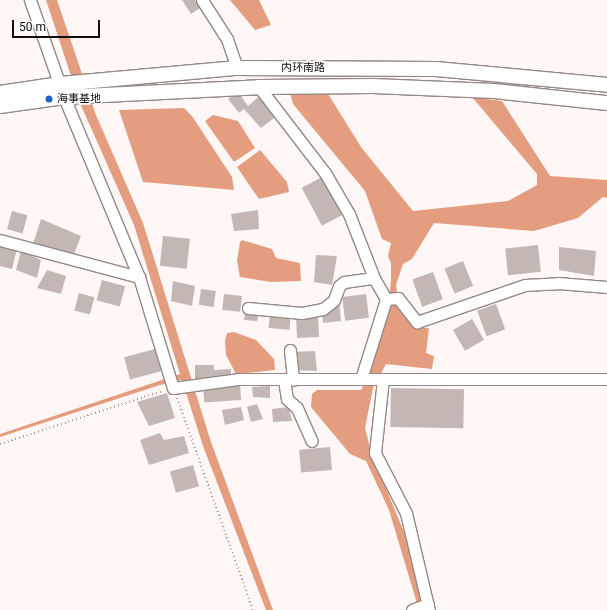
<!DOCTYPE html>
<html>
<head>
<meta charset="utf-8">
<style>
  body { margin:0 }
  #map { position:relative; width:607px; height:610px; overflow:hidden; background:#fef7f5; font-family:Roboto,"Noto Sans SC",sans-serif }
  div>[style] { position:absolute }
  .water>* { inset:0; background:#e59d80 }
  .building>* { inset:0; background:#c2b7b3; transform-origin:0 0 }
  .path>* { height:2px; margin-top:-1px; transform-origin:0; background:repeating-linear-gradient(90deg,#9e9997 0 1px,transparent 0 4px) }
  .roads { filter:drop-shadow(1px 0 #928884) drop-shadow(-1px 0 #928884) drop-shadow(0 1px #928884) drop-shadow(0 -1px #928884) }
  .minor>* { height:11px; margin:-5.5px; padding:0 5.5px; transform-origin:5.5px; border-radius:5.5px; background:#fff }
  .major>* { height:14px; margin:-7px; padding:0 7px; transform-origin:7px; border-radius:7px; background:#fff }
  .dots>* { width:11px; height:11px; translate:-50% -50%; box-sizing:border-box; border:2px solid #fff; border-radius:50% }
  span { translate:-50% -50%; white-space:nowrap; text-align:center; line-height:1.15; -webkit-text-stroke:3.5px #fff; paint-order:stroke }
  .street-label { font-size:11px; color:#110e0c }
  .poi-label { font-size:11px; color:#110e0c }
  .left { translate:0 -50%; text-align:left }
  .scale { position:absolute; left:12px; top:20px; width:88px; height:18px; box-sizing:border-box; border:2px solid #110e0c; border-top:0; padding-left:5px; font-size:12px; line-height:14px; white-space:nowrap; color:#110e0c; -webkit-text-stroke:3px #fff; paint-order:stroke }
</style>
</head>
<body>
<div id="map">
  <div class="water">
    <div style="clip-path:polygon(46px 0,57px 0,96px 115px,143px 223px,211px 442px,273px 610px,266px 610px,203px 446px,182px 380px,160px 385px,0 437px,0 434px,180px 374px,134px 225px,80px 103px)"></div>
    <div style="clip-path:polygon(230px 0,259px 0,271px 25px,255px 30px)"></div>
    <div style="clip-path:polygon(325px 89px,361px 147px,413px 211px,508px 201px,537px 185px,537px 174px,472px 97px,502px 101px,550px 176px,607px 180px,607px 198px,603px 197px,578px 218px,534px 231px,434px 223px,412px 259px,403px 264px,396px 285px,399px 305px,414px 327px,429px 328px,426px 353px,434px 356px,432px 369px,386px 364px,373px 388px,365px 428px,372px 455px,404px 532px,425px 610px,419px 610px,389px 510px,366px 461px,350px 454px,311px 407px,312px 394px,317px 390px,361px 390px,370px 372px,388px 307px,391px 281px,391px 263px,388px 256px,391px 243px,382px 239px,365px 191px,293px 104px,290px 93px)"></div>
    <div style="clip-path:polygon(184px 108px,192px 116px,232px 177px,234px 190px,143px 182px,119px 110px)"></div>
    <div style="clip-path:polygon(213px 115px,238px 121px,255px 148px,234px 162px,205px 121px)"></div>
    <div style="clip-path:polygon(260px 150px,287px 182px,289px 192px,259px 199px,237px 167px)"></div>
    <div style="clip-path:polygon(242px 240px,272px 249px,276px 258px,300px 263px,301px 281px,271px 282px,240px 277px,237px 261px,240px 242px)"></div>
    <div style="clip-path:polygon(234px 332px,256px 340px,274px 359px,275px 370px,236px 374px,226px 355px,225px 341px,227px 333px)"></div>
  </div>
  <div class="building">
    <div style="clip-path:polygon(182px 0,195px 0,200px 8px,191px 14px)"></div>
    <div style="clip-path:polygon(238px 92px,248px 106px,262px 94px,278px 115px,261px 128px,244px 109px,239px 113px,228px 99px)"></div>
    <div style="left:322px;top:177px;width:43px;height:23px;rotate:62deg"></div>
    <div style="clip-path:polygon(258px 210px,259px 229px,234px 231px,231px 214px)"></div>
    <div style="left:12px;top:211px;width:16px;height:19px;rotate:15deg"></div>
    <div style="clip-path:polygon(41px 219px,81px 236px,74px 254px,33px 244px)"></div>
    <div style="left:163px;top:236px;width:27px;height:30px;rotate:6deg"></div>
    <div style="clip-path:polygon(0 244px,17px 249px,12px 269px,0 266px)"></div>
    <div style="left:538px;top:245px;width:27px;height:33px;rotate:84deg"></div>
    <div style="clip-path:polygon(559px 247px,596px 251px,594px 276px,559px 270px)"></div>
    <div style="clip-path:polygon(21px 251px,41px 260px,37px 278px,16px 270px)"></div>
    <div style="clip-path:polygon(316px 255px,337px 256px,332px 285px,314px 282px)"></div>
    <div style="left:463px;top:261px;width:27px;height:20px;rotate:68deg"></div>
    <div style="clip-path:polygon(47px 270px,66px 276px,61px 294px,37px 288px)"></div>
    <div style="left:433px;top:272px;width:29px;height:22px;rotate:70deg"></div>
    <div style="left:102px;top:280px;width:24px;height:21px;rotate:15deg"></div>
    <div style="clip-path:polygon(173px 281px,195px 286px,192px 306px,171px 301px)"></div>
    <div style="left:201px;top:289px;width:15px;height:16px;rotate:8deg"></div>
    <div style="left:79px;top:293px;width:16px;height:18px;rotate:15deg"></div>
    <div style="left:224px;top:294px;width:18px;height:16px;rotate:6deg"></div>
    <div style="left:366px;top:294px;width:24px;height:24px;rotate:83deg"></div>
    <div style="clip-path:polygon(339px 300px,341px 321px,323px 323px,322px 310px)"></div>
    <div style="left:496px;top:304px;width:27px;height:20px;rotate:70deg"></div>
    <div style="clip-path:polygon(246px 308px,260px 311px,257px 321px,244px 320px)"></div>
    <div style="left:270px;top:312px;width:21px;height:16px;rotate:5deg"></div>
    <div style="left:318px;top:317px;width:20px;height:22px;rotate:87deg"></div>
    <div style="left:472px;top:319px;width:24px;height:22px;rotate:60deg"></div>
    <div style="left:155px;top:349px;width:23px;height:32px;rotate:75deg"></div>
    <div style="clip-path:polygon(315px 351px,317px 371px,293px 370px,292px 352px)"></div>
    <div style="clip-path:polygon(195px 365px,214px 365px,214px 370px,231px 369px,231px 377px,195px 381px)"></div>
    <div style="left:240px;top:384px;width:16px;height:37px;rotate:86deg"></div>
    <div style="clip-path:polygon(270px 386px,270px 398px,253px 397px,252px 387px)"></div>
    <div style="left:391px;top:388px;width:73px;height:39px;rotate:1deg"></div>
    <div style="clip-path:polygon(167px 393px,175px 418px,149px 426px,137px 402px)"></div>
    <div style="clip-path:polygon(257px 404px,263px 419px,251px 422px,247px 407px)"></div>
    <div style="clip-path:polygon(241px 407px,244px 420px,225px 425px,222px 410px)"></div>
    <div style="clip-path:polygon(289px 407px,292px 421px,273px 422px,272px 409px)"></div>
    <div style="clip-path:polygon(160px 433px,164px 440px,184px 436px,189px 453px,149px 465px,140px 440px)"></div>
    <div style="left:330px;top:447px;width:23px;height:31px;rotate:85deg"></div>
    <div style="left:193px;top:465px;width:22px;height:24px;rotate:74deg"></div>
  </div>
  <div class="path">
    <div style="left:177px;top:398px;width:225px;rotate:70.3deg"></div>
    <div style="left:0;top:444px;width:170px;rotate:-18.1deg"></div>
  </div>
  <div class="roads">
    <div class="minor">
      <div style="left:30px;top:0;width:103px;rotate:70.7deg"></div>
      <div style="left:64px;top:97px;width:195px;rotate:67.4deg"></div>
      <div style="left:139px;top:277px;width:116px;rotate:73deg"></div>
      <div style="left:173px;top:388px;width:67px;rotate:-7.8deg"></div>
      <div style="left:239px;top:379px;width:122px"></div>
      <div style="left:361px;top:379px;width:84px;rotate:-72.6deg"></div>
      <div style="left:386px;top:299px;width:24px;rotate:-120deg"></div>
      <div style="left:374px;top:278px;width:69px;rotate:-111.3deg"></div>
      <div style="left:349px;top:214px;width:48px;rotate:-120.3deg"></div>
      <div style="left:325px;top:173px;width:108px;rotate:-127.5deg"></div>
      <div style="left:202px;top:0;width:46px;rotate:57.3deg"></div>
      <div style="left:227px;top:39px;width:31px;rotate:71deg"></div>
      <div style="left:0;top:240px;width:144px;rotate:14.9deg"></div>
      <div style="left:386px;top:299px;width:12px;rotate:-5deg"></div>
      <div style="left:398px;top:298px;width:31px;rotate:52deg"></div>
      <div style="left:417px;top:322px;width:114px;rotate:-18.9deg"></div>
      <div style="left:525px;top:285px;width:33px;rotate:-3deg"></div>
      <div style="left:558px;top:283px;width:49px;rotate:4.7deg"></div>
      <div style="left:248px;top:308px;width:54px;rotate:5.3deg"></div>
      <div style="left:302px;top:313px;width:21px;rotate:-11deg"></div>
      <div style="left:323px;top:309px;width:14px;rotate:-39deg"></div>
      <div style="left:334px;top:300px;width:15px;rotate:-70deg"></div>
      <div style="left:339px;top:286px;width:6px;rotate:-39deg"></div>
      <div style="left:344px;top:282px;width:30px;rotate:-8deg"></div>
      <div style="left:290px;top:350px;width:30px;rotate:84deg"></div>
      <div style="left:361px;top:379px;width:246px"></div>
      <div style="left:383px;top:379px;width:74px;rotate:96.2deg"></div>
      <div style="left:375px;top:453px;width:68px;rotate:62.7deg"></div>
      <div style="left:406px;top:513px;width:100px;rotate:76.7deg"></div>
      <div style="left:284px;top:380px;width:19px;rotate:81deg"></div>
      <div style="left:287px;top:399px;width:13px;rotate:42deg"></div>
      <div style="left:297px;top:408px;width:36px;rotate:66deg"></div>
      <div style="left:412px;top:610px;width:17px;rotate:-21deg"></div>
    </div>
    <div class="major">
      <div style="left:0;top:93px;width:61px;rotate:-8.5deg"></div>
      <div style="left:60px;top:84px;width:178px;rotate:-5.2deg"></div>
      <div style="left:237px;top:68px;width:199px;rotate:0.3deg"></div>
      <div style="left:436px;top:69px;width:172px;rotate:5.3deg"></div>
      <div style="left:0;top:106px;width:65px;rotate:-8deg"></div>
      <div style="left:64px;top:97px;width:195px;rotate:-2.9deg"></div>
      <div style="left:259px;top:87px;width:114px;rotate:-0.5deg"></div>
      <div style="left:373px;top:86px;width:121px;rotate:2.4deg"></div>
      <div style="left:494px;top:91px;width:114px;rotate:6.1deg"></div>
    </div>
  </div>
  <div class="dots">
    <div style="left:49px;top:99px;background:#1565cf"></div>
  </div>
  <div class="street-label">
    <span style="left:303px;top:68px">内环南路</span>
  </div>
  <div class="poi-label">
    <span class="left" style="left:57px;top:99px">海事基地</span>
  </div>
  <div class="scale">50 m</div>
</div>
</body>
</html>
